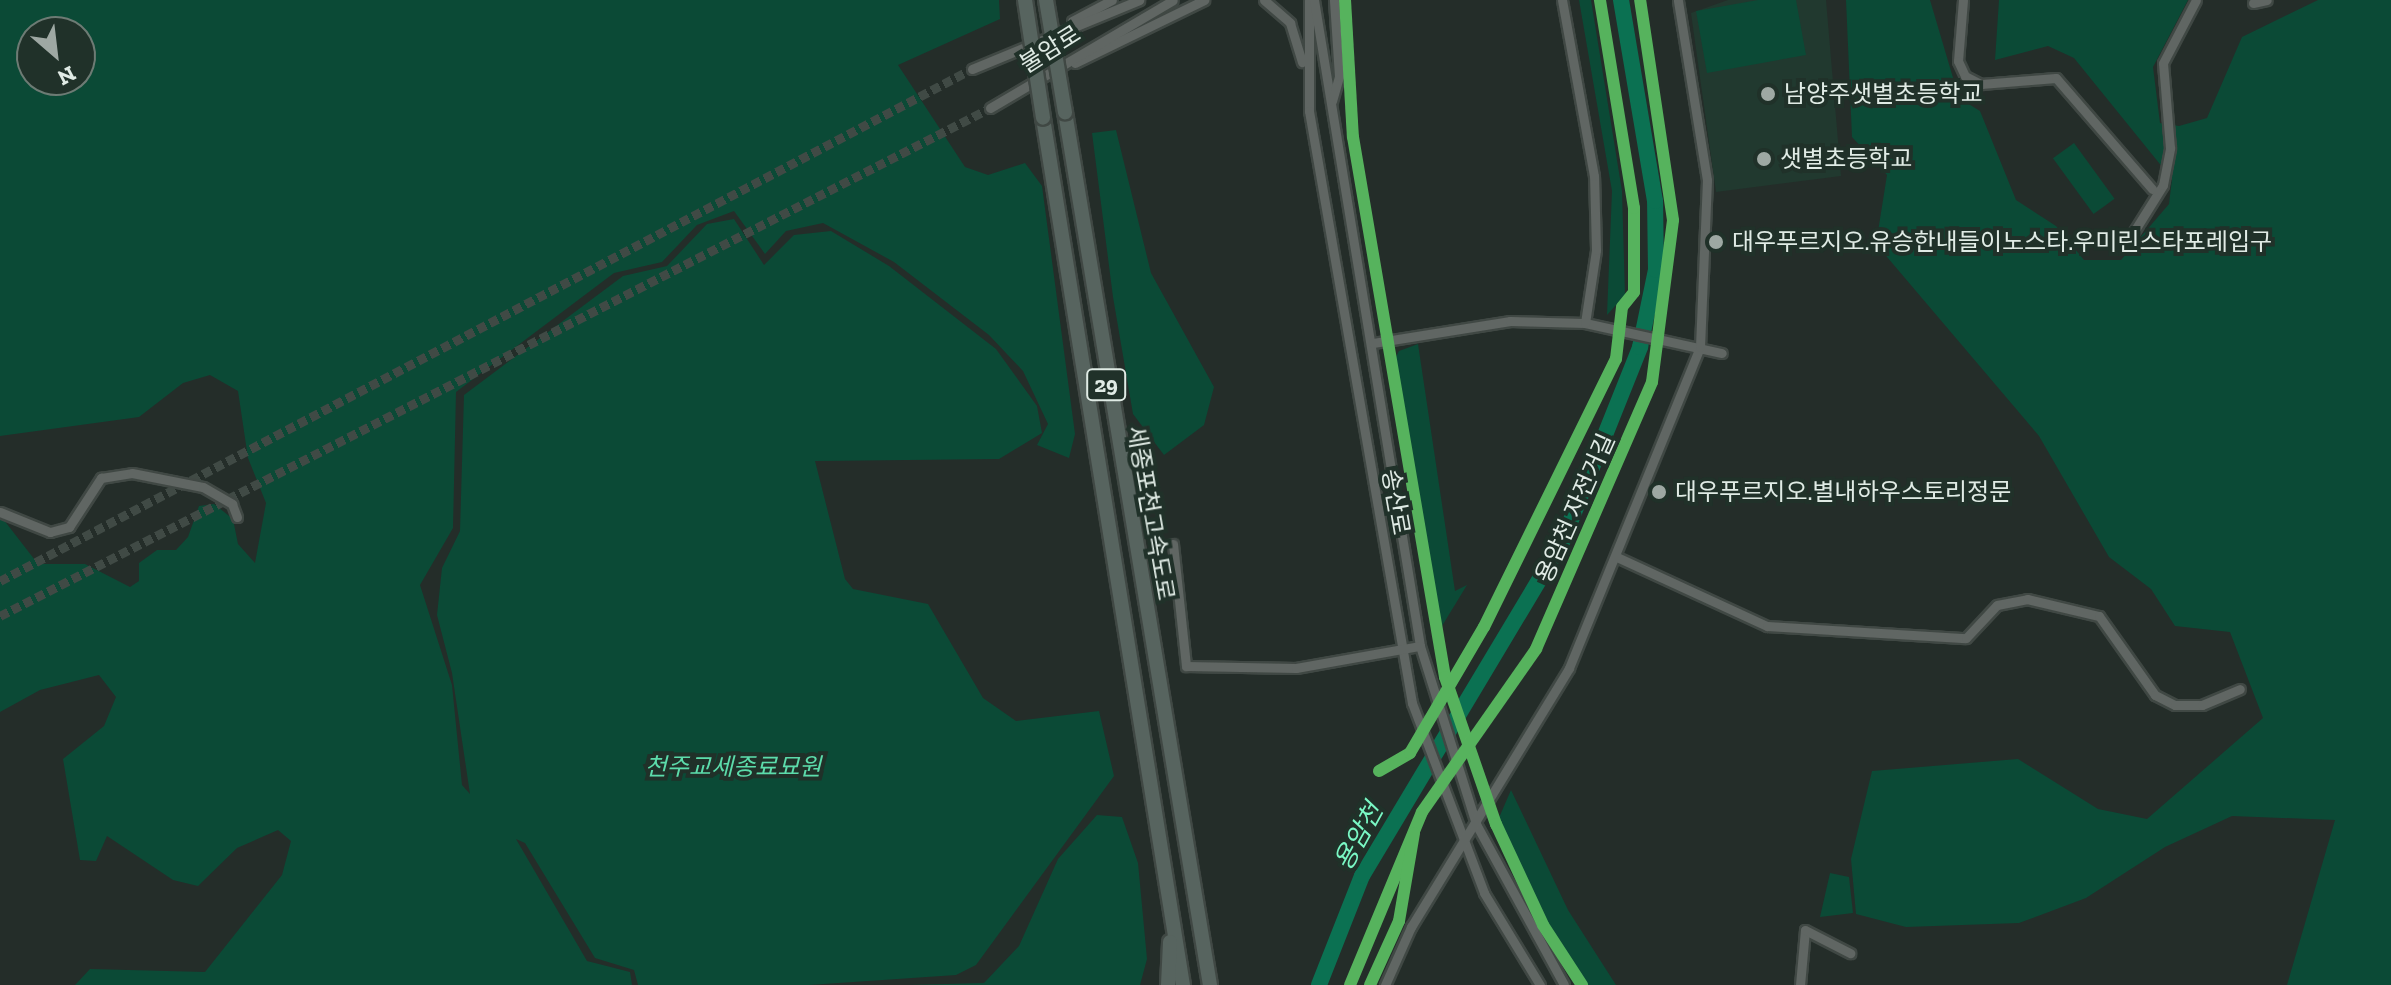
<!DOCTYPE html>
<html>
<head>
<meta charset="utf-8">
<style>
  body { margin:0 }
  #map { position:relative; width:2391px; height:985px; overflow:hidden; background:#242d29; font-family:"Zilla Slab","Noto Sans KR",serif }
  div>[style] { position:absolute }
  .built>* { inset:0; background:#21392f }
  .green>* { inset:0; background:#0b4a36; transform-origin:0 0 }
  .river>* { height:16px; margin:-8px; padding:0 8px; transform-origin:8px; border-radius:8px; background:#0b7152 }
  .minor-tunnel>* { height:9px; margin-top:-4.5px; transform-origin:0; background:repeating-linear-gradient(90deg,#404a45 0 9px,transparent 0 13.5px) }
  .roads { filter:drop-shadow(2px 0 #404844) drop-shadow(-2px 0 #404844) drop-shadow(0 2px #404844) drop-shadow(0 -2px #404844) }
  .minor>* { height:9px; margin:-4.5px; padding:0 4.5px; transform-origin:4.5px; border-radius:4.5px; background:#606663 }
  .highway>* { height:14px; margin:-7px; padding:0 7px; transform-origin:7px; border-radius:7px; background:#57645f }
  .bridges { filter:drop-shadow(2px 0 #404844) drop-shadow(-2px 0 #404844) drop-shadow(0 2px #404844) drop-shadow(0 -2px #404844) }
  .highway-bridge>* { height:14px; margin:-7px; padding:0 7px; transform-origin:7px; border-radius:7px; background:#57645f }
  .cycleway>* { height:12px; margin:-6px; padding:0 6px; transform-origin:6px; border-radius:6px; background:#56b35d }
  .dots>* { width:22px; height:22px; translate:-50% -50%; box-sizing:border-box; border:4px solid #203129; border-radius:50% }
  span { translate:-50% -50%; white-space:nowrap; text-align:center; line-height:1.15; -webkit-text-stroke:8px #203129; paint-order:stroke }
  .shield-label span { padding:2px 6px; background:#203129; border:2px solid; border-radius:6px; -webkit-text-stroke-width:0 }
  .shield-label { font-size:22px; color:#e0ebe5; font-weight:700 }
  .street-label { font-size:24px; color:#e0ebe5 }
  .poi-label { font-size:24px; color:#e0ebe5 }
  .left { translate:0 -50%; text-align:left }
  .park-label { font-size:24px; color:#5cdcab; font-style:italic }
  .water-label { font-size:26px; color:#7af8c5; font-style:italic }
  .north { position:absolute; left:16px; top:16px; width:80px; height:80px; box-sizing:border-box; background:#203129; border:2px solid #6d7b74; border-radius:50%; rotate:152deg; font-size:22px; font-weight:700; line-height:32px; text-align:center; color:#e0ebe5 }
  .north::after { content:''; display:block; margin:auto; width:28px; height:36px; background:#9ea8a3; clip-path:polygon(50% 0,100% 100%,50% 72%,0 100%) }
</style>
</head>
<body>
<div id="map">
  <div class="built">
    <div style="clip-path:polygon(1728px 0,1826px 0,1841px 176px,1716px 192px,1691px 13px)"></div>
  </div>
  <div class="green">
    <div style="clip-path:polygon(evenodd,0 0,999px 0,1000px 19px,898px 65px,965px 167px,988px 175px,1025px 163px,1042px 186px,1075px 434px,1069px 458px,1037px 445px,1048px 424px,1023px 371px,989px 335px,894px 262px,823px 223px,786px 231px,765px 254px,734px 211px,697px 225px,662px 262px,614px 273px,456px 392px,453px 528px,420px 585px,452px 685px,462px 785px,470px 794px,452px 673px,437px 615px,442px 568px,460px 531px,464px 395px,623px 276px,667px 266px,707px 224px,734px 219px,764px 265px,794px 235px,831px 231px,889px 266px,996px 349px,1037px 406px,1042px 433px,999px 459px,815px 461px,845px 579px,853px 589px,928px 604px,983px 698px,1016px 721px,1099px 711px,1114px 776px,976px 965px,956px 975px,809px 985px,638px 985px,634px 970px,595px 958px,525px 843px,516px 839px,587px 961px,630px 972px,632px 985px,75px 985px,90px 969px,205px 972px,282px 875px,291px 841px,278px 830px,237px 848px,198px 886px,173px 880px,107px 836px,96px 861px,80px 860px,63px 759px,104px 726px,116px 697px,99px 675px,40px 690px,0 712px,0 515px,38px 564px,85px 564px,130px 587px,139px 581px,139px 563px,157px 550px,176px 550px,188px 537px,199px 506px,214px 504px,233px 519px,238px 544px,255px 563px,266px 503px,248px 458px,238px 391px,210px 375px,183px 383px,139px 417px,0 436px,0 0,32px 32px,80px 32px,80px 80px,32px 80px,32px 32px)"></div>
    <div style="clip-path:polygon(1579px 0,1591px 0,1622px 191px,1625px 295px,1607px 315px,1612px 191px)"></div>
    <div style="clip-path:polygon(1758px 0,1796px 0,1806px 55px,1707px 73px,1696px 11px)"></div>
    <div style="clip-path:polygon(1846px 0,1930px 0,1959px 98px,1980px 111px,2016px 200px,2056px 226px,2084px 260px,2121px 260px,2169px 204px,2172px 179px,2074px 58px,2048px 46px,1995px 60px,1999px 0,2188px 0,2153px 67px,2160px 123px,2179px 126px,2207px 118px,2242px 37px,2318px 0,2391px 0,2391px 985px,2287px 985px,2335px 820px,2232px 816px,2165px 847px,2086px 898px,2019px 923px,1906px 927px,1856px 914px,1851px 859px,1872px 771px,2018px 759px,2098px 809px,2147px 819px,2263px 718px,2230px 632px,2175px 626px,2151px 589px,2109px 557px,2039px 436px,1876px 244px,1887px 175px,1852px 137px)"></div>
    <div style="clip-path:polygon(1116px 130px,1151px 273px,1214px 387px,1204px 425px,1164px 455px,1133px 414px,1113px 297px,1092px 133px)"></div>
    <div style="left:2074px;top:143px;width:69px;height:26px;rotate:54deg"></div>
    <div style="clip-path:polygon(1418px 344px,1455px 591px,1467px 585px,1442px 626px,1393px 362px,1399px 351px)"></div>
    <div style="clip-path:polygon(1511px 790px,1568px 910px,1616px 985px,1586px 985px,1538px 906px,1498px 820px)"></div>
    <div style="clip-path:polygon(1097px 815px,1122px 817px,1138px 863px,1147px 959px,1140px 985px,907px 985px,984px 983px,1019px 946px,1058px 859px)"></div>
    <div style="clip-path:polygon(1830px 873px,1849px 877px,1853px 913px,1820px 917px)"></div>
  </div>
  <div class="river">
    <div style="left:1319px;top:985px;width:117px;rotate:-68.5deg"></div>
    <div style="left:1362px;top:876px;width:392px;rotate:-59.1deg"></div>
    <div style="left:1563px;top:540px;width:208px;rotate:-68.2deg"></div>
    <div style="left:1640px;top:347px;width:79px;rotate:-78.3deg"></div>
    <div style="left:1656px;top:270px;width:69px;rotate:-90.8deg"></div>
    <div style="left:1655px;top:201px;width:204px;rotate:-99.6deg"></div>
  </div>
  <div class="minor-tunnel">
    <div style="left:0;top:581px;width:1099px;rotate:-27.78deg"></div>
    <div style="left:0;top:616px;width:1113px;rotate:-27.16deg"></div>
  </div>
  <div class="roads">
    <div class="minor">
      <div style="left:1264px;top:0;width:35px;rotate:41deg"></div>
      <div style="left:1290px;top:23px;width:41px;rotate:72.9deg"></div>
      <div style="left:1309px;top:0;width:111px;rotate:90deg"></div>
      <div style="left:1309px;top:111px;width:601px;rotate:80.13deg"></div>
      <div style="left:1412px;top:703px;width:203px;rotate:69.2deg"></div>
      <div style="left:1484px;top:893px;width:108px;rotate:58.7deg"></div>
      <div style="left:1314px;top:0;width:655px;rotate:80.68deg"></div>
      <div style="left:1420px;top:646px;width:187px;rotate:72.5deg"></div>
      <div style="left:1476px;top:824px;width:183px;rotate:61.3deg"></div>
      <div style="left:1963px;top:0;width:61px;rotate:94.7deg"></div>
      <div style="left:1958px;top:61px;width:17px;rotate:65deg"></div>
      <div style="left:1965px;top:76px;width:18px;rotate:27deg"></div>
      <div style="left:1981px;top:84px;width:75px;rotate:-4.6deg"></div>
      <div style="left:2056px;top:78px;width:147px;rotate:49.1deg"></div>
      <div style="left:2253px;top:3px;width:14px;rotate:-12deg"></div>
      <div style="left:1072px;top:21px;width:45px;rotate:-27.7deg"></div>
      <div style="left:1075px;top:63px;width:144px;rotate:-26deg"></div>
      <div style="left:972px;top:69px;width:181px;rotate:-22.4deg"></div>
      <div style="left:1332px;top:101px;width:26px;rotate:-74deg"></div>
      <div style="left:1339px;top:76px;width:76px;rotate:-93.8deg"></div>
      <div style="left:990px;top:108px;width:212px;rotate:-30.5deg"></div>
      <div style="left:2128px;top:241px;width:66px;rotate:-58deg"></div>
      <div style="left:2163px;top:185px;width:38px;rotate:-79deg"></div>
      <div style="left:2170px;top:148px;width:85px;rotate:-94.7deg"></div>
      <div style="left:2163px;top:63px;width:71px;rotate:-62.4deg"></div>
      <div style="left:1585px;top:323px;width:140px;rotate:12.4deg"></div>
      <div style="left:1373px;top:343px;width:139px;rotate:-9.1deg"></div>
      <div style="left:1510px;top:321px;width:75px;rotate:1.5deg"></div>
      <div style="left:1585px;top:323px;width:74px;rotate:-81.4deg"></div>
      <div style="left:1596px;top:250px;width:74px;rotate:-91.5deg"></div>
      <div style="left:1594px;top:176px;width:179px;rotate:-100.3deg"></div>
      <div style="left:0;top:512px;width:54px;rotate:21.8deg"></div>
      <div style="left:50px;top:532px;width:20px;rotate:-15deg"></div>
      <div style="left:69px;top:527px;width:59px;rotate:-56.9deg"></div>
      <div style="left:101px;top:478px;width:31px;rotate:-9deg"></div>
      <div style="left:132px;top:473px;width:72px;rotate:11.2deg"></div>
      <div style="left:203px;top:487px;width:34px;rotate:30deg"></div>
      <div style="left:232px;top:504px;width:14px;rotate:69deg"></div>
      <div style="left:1173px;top:544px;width:123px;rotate:83.9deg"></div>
      <div style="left:1186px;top:666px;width:110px;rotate:1deg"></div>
      <div style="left:1296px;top:668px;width:126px;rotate:-10.1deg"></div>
      <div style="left:1619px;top:558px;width:163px;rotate:24.7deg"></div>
      <div style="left:1767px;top:626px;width:199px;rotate:3.5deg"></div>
      <div style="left:1966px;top:638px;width:45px;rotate:-46.8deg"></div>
      <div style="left:1997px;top:605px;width:31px;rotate:-11deg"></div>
      <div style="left:2027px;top:599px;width:74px;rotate:13.3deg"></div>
      <div style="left:2099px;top:616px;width:97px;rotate:54.7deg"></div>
      <div style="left:2155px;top:695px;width:22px;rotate:27deg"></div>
      <div style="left:2175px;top:705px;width:27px"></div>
      <div style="left:2202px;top:705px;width:41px;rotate:-22.8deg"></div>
      <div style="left:1385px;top:985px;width:64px;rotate:-65.9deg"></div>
      <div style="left:1411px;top:927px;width:303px;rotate:-58.6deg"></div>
      <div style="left:1569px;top:668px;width:347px;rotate:-67.8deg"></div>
      <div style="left:1700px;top:347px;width:167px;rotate:-87.6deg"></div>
      <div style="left:1707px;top:180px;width:182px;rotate:-99.2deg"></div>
      <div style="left:1800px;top:985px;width:55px;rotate:-84.8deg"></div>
      <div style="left:1805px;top:930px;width:51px;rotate:27.1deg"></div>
    </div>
    <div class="highway">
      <div style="left:1065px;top:112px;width:885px;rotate:80.57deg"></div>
      <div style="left:1043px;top:118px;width:878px;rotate:80.83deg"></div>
      <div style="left:1168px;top:985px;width:43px;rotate:-87.3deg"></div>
    </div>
  </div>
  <div class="bridges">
    <div class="highway-bridge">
      <div style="left:1025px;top:0;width:119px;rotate:81.3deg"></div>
      <div style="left:1046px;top:0;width:114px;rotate:80.4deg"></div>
    </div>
  </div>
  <div class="cycleway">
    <div style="left:1345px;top:0;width:137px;rotate:86.7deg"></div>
    <div style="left:1353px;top:137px;width:548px;rotate:80.33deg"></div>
    <div style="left:1445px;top:677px;width:156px;rotate:70.9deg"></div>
    <div style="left:1496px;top:824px;width:111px;rotate:65deg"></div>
    <div style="left:1543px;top:925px;width:72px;rotate:57deg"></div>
    <div style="left:1379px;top:771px;width:36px;rotate:-30deg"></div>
    <div style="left:1410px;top:753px;width:146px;rotate:-59.6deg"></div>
    <div style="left:1484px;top:627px;width:299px;rotate:-63.8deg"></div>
    <div style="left:1616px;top:359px;width:52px;rotate:-83.4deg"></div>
    <div style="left:1622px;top:307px;width:19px;rotate:-51deg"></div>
    <div style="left:1634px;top:292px;width:84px;rotate:-90deg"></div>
    <div style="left:1634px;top:208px;width:211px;rotate:-99.3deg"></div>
    <div style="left:1350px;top:985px;width:187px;rotate:-67.4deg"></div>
    <div style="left:1422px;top:812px;width:199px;rotate:-55deg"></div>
    <div style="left:1536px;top:649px;width:291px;rotate:-66.5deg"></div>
    <div style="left:1652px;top:382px;width:163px;rotate:-82.6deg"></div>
    <div style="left:1673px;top:220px;width:222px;rotate:-98.5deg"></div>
    <div style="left:1370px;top:985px;width:70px;rotate:-65.6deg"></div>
    <div style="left:1399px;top:921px;width:89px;rotate:-80.3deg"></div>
  </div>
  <div class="dots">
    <div style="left:1768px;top:94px;background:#9ea8a3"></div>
    <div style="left:1764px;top:159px;background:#9ea8a3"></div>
    <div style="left:1716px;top:242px;background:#9ea8a3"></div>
    <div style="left:1659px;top:492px;background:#9ea8a3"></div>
  </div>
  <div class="shield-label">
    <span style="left:1106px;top:385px">29</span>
  </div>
  <div class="street-label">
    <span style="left:1050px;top:49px;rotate:-32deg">불암로</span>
    <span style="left:1396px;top:502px;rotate:80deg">송산로</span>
    <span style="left:1575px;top:508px;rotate:-66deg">용암천 자전거길</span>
    <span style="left:1151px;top:513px;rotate:80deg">세종포천고속도로</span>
  </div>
  <div class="poi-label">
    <span class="left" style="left:1784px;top:94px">남양주샛별초등학교</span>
    <span class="left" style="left:1780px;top:159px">샛별초등학교</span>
    <span class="left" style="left:1732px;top:242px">대우푸르지오.유승한내들이노스타.우미린스타포레입구</span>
    <span class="left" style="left:1675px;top:492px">대우푸르지오.별내하우스토리정문</span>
  </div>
  <div class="park-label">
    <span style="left:733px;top:767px">천주교세종료묘원</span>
  </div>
  <div class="water-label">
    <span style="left:1359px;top:837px;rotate:-61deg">용암천</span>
  </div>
  <div class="north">N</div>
</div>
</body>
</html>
